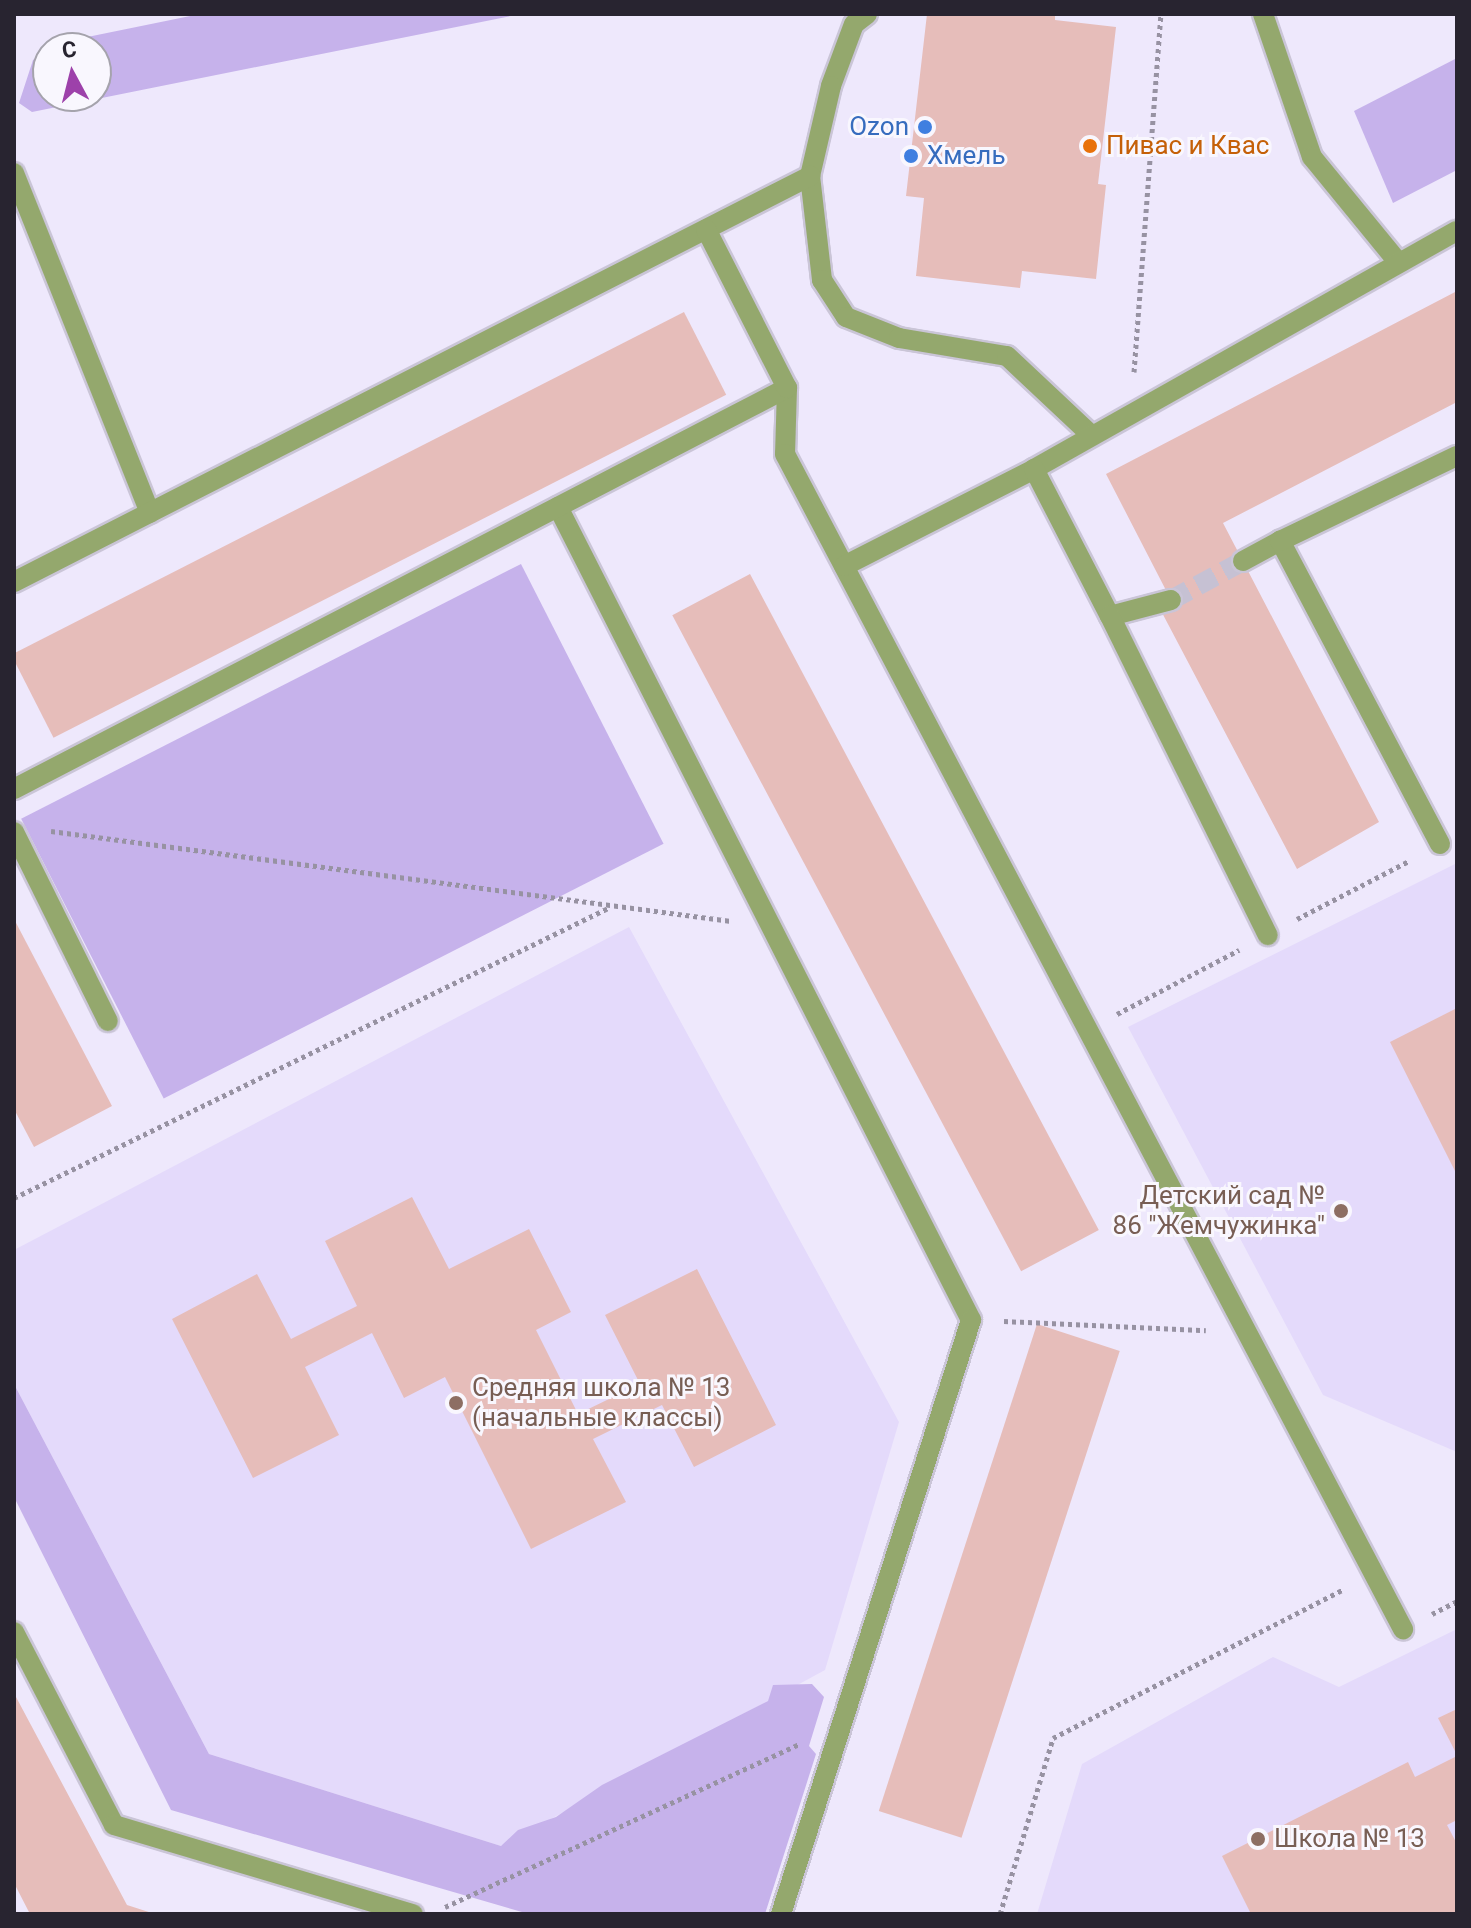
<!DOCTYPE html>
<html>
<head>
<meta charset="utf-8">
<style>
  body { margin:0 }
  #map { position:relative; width:1471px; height:1928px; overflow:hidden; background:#eee8fc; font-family:Roboto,sans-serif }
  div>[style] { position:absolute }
  .built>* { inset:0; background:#e4dafb }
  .green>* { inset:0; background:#c6b2eb; transform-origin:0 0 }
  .building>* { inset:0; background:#e6bdba; transform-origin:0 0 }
  .minor-tunnel>* { height:20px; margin-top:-10px; transform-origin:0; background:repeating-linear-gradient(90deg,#c6c1d3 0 20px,transparent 0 30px) }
  .path>* { height:5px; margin-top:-2.5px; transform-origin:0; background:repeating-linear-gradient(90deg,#9792a2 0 4px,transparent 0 8px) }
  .roads { filter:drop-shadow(2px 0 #cac5d7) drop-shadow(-2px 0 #cac5d7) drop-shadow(0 2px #cac5d7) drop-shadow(0 -2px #cac5d7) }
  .minor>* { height:20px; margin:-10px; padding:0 10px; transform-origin:10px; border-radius:10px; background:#94a86d }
  .dots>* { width:22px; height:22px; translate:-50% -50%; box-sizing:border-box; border:4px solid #f9f7fe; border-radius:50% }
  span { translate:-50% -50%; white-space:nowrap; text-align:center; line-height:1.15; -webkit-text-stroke:6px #f9f7fe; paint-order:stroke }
  .shop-label { font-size:26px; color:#366cbe }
  .right { translate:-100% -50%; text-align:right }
  .left { translate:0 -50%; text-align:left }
  .food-label { font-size:26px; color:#c56008 }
  .education-label { font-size:26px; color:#785e54 }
  .frame { position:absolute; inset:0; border:16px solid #282430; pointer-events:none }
  .north { position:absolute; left:32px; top:32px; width:80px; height:80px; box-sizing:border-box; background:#f9f7fe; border:2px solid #a5a3ac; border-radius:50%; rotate:353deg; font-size:22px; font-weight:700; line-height:32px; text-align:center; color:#282430 }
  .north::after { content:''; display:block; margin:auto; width:28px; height:36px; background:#9d41aa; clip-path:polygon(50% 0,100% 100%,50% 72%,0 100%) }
</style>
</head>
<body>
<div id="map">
  <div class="built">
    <div style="clip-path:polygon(1457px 863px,1457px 1452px,1323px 1395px,1128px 1027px)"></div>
    <div style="clip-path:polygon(629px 927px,899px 1422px,825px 1670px,501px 1846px,209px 1754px,14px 1384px,14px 1250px)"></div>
    <div style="clip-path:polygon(1457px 1629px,1457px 1914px,1037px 1914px,1082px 1764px,1273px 1657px,1339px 1687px)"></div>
  </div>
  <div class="green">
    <div style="clip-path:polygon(evenodd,200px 14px,521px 14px,32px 112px,19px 103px,33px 60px,53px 44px,200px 14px,48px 48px,96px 48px,96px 96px,48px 96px,48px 48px)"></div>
    <div style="clip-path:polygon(1457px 58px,1457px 170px,1393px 203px,1354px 111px)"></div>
    <div style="left:521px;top:564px;width:314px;height:561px;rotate:63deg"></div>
    <div style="clip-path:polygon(14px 1384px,209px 1754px,501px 1846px,518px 1830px,556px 1817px,602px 1785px,768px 1701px,773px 1685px,812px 1684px,824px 1697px,809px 1746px,816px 1754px,765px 1914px,529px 1914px,171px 1810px,14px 1497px)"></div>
  </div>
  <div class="building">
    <div style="clip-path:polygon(927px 14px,1055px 14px,1055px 20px,1116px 27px,1098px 184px,1106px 185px,1096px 279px,1022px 271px,1020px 288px,916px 276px,924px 198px,906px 196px)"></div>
    <div style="clip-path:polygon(1457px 291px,1457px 402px,1223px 523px,1379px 822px,1297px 869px,1159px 607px,1171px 600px,1106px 474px)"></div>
    <div style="left:684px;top:312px;width:93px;height:755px;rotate:63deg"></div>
    <div style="left:750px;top:574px;width:743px;height:88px;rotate:62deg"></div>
    <div style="clip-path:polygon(14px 919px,112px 1106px,34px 1147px,14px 1109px)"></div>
    <div style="clip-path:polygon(1457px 1008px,1457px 1175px,1390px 1042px)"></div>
    <div style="clip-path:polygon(412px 1197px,449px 1269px,529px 1229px,571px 1312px,536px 1330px,578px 1414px,640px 1384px,605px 1315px,697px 1269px,776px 1425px,694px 1467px,662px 1405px,593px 1439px,626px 1502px,531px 1549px,445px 1377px,404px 1398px,372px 1333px,305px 1367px,339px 1435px,253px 1478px,172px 1319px,257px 1274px,291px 1339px,357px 1306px,325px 1241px)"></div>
    <div style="left:1037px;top:1324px;width:87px;height:512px;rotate:18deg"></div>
    <div style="clip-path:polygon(16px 1697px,127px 1905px,155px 1914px,30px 1914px,14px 1883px)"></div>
    <div style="clip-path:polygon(1457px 1709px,1457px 1755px,1438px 1718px)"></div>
    <div style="clip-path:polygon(1457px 1756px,1457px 1820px,1447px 1825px,1457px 1844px,1457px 1914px,1251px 1914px,1222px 1856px,1408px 1762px,1415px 1777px)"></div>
  </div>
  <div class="minor-tunnel">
    <div style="left:1171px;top:600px;width:82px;rotate:-28.4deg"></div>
  </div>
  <div class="path">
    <div style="left:1134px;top:372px;width:359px;rotate:-85.7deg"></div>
    <div style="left:51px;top:831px;width:686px;rotate:7.54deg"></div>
    <div style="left:1297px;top:919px;width:126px;rotate:-27.4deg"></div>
    <div style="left:1117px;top:1014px;width:138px;rotate:-27.7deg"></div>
    <div style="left:14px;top:1198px;width:663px;rotate:-26.02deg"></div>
    <div style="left:1004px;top:1321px;width:202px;rotate:2.6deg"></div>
    <div style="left:1432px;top:1614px;width:28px;rotate:-27deg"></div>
    <div style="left:445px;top:1907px;width:390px;rotate:-24.7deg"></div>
    <div style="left:1000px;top:1914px;width:184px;rotate:-73.2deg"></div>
    <div style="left:1053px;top:1738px;width:327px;rotate:-27.1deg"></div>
  </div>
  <div class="roads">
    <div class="minor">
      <div style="left:867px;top:14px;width:16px;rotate:142deg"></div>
      <div style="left:854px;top:24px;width:66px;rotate:110.4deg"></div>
      <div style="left:831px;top:86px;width:92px;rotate:103.1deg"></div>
      <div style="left:810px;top:176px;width:105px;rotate:83.4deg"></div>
      <div style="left:822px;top:280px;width:44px;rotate:57deg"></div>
      <div style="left:846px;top:317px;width:57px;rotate:21.6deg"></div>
      <div style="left:899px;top:338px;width:109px;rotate:9.5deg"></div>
      <div style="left:1007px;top:356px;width:115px;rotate:43.2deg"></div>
      <div style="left:1263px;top:14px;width:151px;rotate:71.1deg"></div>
      <div style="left:1312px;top:157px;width:134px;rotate:50.7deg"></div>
      <div style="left:14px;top:173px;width:366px;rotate:68.2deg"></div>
      <div style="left:787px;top:388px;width:66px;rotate:91.7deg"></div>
      <div style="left:785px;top:454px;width:1328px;rotate:62.26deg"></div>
      <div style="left:1034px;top:469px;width:485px;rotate:-29.4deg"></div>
      <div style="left:558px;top:507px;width:912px;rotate:63.07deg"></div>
      <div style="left:971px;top:1320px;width:624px;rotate:107.74deg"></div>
      <div style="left:1243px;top:561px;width:42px;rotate:-28.4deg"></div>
      <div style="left:844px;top:566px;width:213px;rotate:-27deg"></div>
      <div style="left:1034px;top:469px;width:165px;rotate:62.7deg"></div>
      <div style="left:1110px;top:616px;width:63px;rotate:-14.7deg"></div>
      <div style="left:14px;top:582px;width:894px;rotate:-27.02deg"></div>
      <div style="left:1110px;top:616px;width:356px;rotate:63.7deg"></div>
      <div style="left:14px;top:789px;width:871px;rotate:-27.42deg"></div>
      <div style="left:787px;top:388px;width:178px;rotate:-117deg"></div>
      <div style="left:14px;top:832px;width:211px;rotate:63.6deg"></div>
      <div style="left:1440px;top:844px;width:343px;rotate:-117.8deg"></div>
      <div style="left:1280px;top:541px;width:196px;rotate:-25.7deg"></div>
      <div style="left:14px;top:1632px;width:217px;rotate:62.6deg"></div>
      <div style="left:114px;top:1825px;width:312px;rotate:16.6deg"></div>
    </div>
  </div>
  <div class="dots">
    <div style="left:925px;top:127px;background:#3f7fe0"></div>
    <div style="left:1090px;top:146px;background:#e8710a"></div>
    <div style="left:911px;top:156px;background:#3f7fe0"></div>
    <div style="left:1341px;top:1211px;background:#8d6e63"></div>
    <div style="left:456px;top:1403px;background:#8d6e63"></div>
    <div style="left:1258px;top:1839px;background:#8d6e63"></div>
  </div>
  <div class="shop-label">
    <span class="right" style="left:909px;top:127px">Ozon</span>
    <span class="left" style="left:927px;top:156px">Хмель</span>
  </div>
  <div class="food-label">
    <span class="left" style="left:1106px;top:146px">Пивас и Квас</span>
  </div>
  <div class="education-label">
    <span class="right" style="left:1325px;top:1211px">Детский сад №<br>86 "Жемчужинка"</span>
    <span class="left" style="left:472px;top:1403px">Средняя школа № 13<br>(начальные классы)</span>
    <span class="left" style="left:1274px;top:1839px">Школа № 13</span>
  </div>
  <div class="frame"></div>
  <div class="north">С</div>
</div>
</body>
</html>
